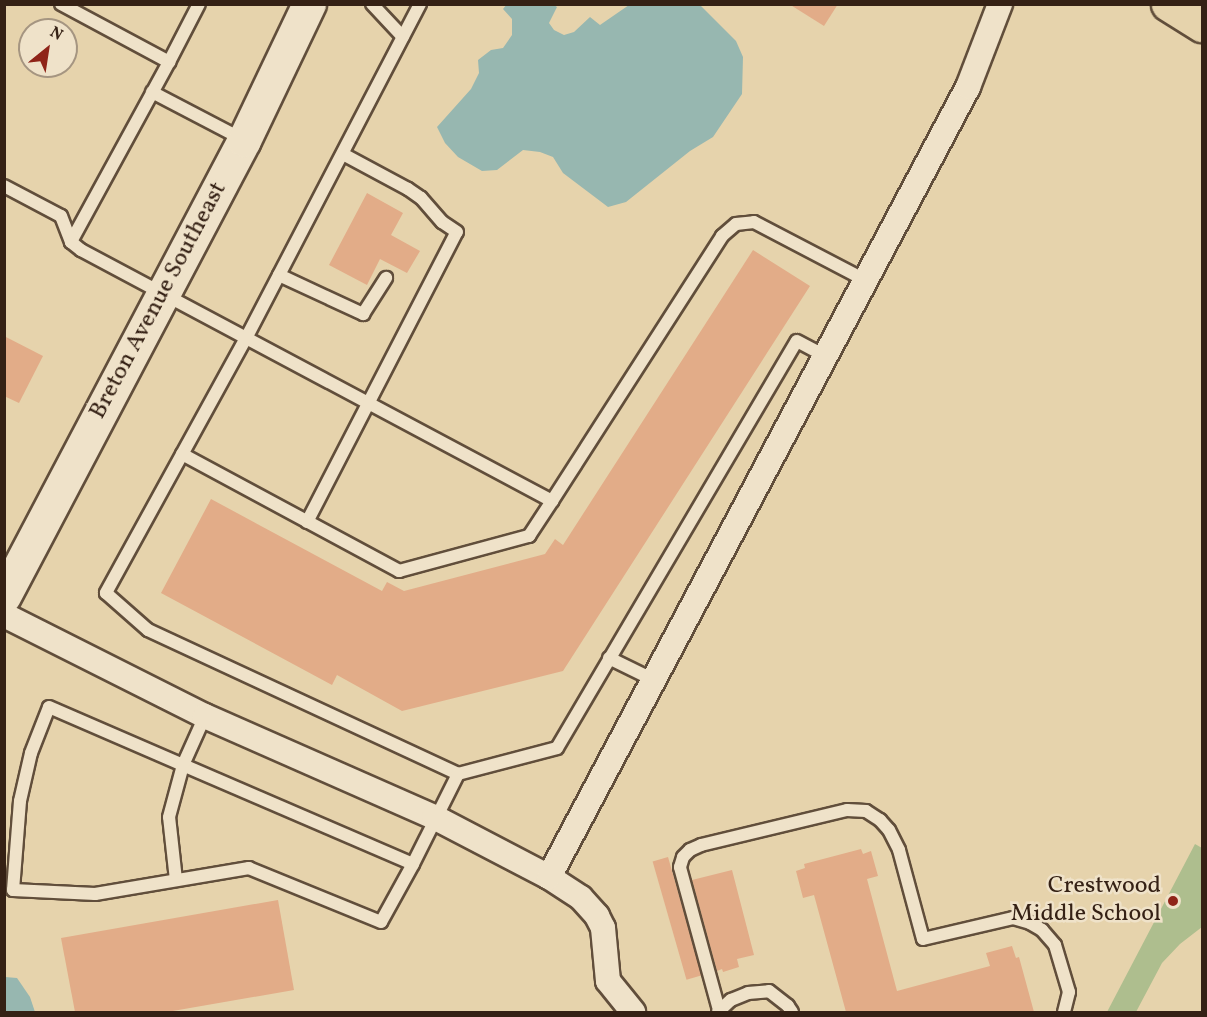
<!DOCTYPE html>
<html>
<head>
<meta charset="utf-8">
<style>
  body { margin:0 }
  #map { position:relative; width:1207px; height:1017px; overflow:hidden; background:#e6d3ac; font-family:Vollkorn,serif }
  div>[style] { position:absolute }
  .green>* { inset:0; background:#aebe8e }
  .water>* { inset:0; background:#97b7b0 }
  .building>* { inset:0; background:#e2ac88; transform-origin:0 0 }
  .roads { filter:drop-shadow(2px 0 #614e3b) drop-shadow(-2px 0 #614e3b) drop-shadow(0 2px #614e3b) drop-shadow(0 -2px #614e3b) }
  .service>* { height:12px; margin:-6px; padding:0 6px; transform-origin:6px; border-radius:6px; background:#efe2c9 }
  .minor>* { height:24px; margin:-12px; padding:0 12px; transform-origin:12px; border-radius:12px; background:#efe2c9 }
  .secondary>* { height:33px; margin:-16.5px; padding:0 16.5px; transform-origin:16.5px; border-radius:16.5px; background:#efe2c9 }
  .primary>* { height:33px; margin:-16.5px; padding:0 16.5px; transform-origin:16.5px; border-radius:16.5px; background:#e6d3ac }
  .dots>* { width:16px; height:16px; translate:-50% -50%; box-sizing:border-box; border:3px solid #efe2c9; border-radius:50% }
  span { translate:-50% -50%; white-space:nowrap; text-align:center; line-height:1.15; -webkit-text-stroke:5px #efe2c9; paint-order:stroke }
  .street-label { font-size:24px; color:#352115 }
  .poi-label { font-size:24px; color:#352115 }
  .right { translate:-100% -50%; text-align:right }
  .frame { position:absolute; inset:0; border:6px solid #352115; pointer-events:none }
  .north { position:absolute; left:18px; top:18px; width:60px; height:60px; box-sizing:border-box; background:#efe2c9; border:2px solid #a59581; border-radius:50%; rotate:30deg; font-size:16px; font-weight:700; line-height:24px; text-align:center; color:#352115 }
  .north::after { content:''; display:block; margin:auto; width:21px; height:27px; background:#8f2418; clip-path:polygon(50% 0,100% 100%,50% 72%,0 100%) }
</style>
</head>
<body>
<div id="map">
  <div class="green">
    <div style="clip-path:polygon(1195px 844px,1202px 848px,1202px 927px,1180px 944px,1162px 963px,1136px 1012px,1107px 1012px)"></div>
  </div>
  <div class="water">
    <div style="clip-path:polygon(507px 4px,554px 5px,557px 7px,549px 23px,554px 30px,564px 35px,574px 32px,590px 17px,600px 25px,629px 5px,700px 5px,736px 41px,743px 57px,742px 94px,713px 137px,690px 151px,626px 202px,608px 207px,563px 173px,553px 157px,540px 152px,523px 150px,497px 170px,482px 171px,458px 157px,445px 143px,437px 127px,471px 89px,479px 73px,478px 60px,491px 50px,503px 48px,512px 35px,512px 19px,503px 9px)"></div>
    <div style="clip-path:polygon(5px 977px,17px 978px,30px 997px,35px 1012px,5px 1012px)"></div>
  </div>
  <div class="building">
    <div style="clip-path:polygon(789px 4px,838px 4px,824px 26px)"></div>
    <div style="clip-path:polygon(367px 193px,403px 213px,391px 235px,420px 251px,407px 273px,380px 259px,367px 285px,329px 265px)"></div>
    <div style="clip-path:polygon(753px 250px,810px 286px,563px 671px,402px 711px,337px 675px,332px 685px,161px 593px,211px 499px,382px 591px,387px 582px,404px 591px,545px 554px,555px 539px,563px 545px)"></div>
    <div style="clip-path:polygon(4px 336px,43px 356px,19px 403px,4px 396px)"></div>
    <div style="clip-path:polygon(861px 849px,863px 854px,871px 851px,878px 876px,867px 879px,897px 991px,990px 966px,986px 953px,1012px 946px,1016px 958px,1019px 957px,1034px 1012px,846px 1012px,814px 895px,803px 898px,796px 871px,805px 868px,804px 864px)"></div>
    <div style="left:668px;top:857px;width:123px;height:16px;rotate:74deg"></div>
    <div style="clip-path:polygon(732px 870px,754px 955px,737px 959px,739px 967px,723px 972px,722px 969px,717px 971px,692px 880px)"></div>
    <div style="clip-path:polygon(278px 900px,294px 990px,167px 1012px,75px 1012px,61px 938px)"></div>
  </div>
  <div class="roads">
    <div class="service">
      <div style="left:61px;top:4px;width:123px;rotate:28.2deg"></div>
      <div style="left:169px;top:62px;width:205px;rotate:118.6deg"></div>
      <div style="left:372px;top:4px;width:45px;rotate:46.8deg"></div>
      <div style="left:420px;top:4px;width:377px;rotate:117.5deg"></div>
      <div style="left:246px;top:338px;width:291px;rotate:118.8deg"></div>
      <div style="left:106px;top:593px;width:56px;rotate:41.4deg"></div>
      <div style="left:148px;top:630px;width:342px;rotate:24.9deg"></div>
      <div style="left:458px;top:774px;width:102px;rotate:-14.7deg"></div>
      <div style="left:557px;top:748px;width:472px;rotate:-59.5deg"></div>
      <div style="left:797px;top:341px;width:32px;rotate:28deg"></div>
      <div style="left:169px;top:62px;width:65px;rotate:-62.7deg"></div>
      <div style="left:152px;top:92px;width:102px;rotate:27.6deg"></div>
      <div style="left:4px;top:186px;width:64px;rotate:27.8deg"></div>
      <div style="left:61px;top:216px;width:28px;rotate:69deg"></div>
      <div style="left:71px;top:242px;width:13px;rotate:39deg"></div>
      <div style="left:81px;top:250px;width:534px;rotate:28.05deg"></div>
      <div style="left:552px;top:501px;width:315px;rotate:-57.3deg"></div>
      <div style="left:722px;top:236px;width:18px;rotate:-41deg"></div>
      <div style="left:736px;top:224px;width:18px;rotate:-6deg"></div>
      <div style="left:754px;top:222px;width:125px;rotate:27.6deg"></div>
      <div style="left:279px;top:275px;width:93px;rotate:24.9deg"></div>
      <div style="left:363px;top:314px;width:43px;rotate:-57.4deg"></div>
      <div style="left:182px;top:454px;width:247px;rotate:28.3deg"></div>
      <div style="left:399px;top:571px;width:135px;rotate:-15.1deg"></div>
      <div style="left:529px;top:536px;width:42px;rotate:-56.7deg"></div>
      <div style="left:307px;top:522px;width:326px;rotate:-62.7deg"></div>
      <div style="left:457px;top:232px;width:18px;rotate:-146deg"></div>
      <div style="left:442px;top:222px;width:32px;rotate:-131deg"></div>
      <div style="left:421px;top:198px;width:16px;rotate:-145deg"></div>
      <div style="left:408px;top:189px;width:74px;rotate:-151.7deg"></div>
      <div style="left:609px;top:658px;width:50px;rotate:26.1deg"></div>
      <div style="left:49px;top:707px;width:146px;rotate:23.4deg"></div>
      <div style="left:183px;top:765px;width:250px;rotate:23.3deg"></div>
      <div style="left:413px;top:864px;width:66px;rotate:118.9deg"></div>
      <div style="left:381px;top:922px;width:143px;rotate:-157.8deg"></div>
      <div style="left:249px;top:868px;width:156px;rotate:170.4deg"></div>
      <div style="left:95px;top:894px;width:82px;rotate:-177.2deg"></div>
      <div style="left:13px;top:890px;width:89px;rotate:-85.5deg"></div>
      <div style="left:20px;top:801px;width:49px;rotate:-77.1deg"></div>
      <div style="left:31px;top:753px;width:49px;rotate:-68.6deg"></div>
      <div style="left:413px;top:864px;width:101px;rotate:-63.4deg"></div>
      <div style="left:176px;top:880px;width:63px;rotate:-96.3deg"></div>
      <div style="left:169px;top:817px;width:54px;rotate:-74.9deg"></div>
      <div style="left:183px;top:765px;width:54px;rotate:-65.8deg"></div>
      <div style="left:719px;top:1010px;width:148px;rotate:-105.3deg"></div>
      <div style="left:680px;top:867px;width:10px;rotate:-73deg"></div>
      <div style="left:683px;top:857px;width:10px;rotate:-45deg"></div>
      <div style="left:690px;top:850px;width:12px;rotate:-24deg"></div>
      <div style="left:701px;top:845px;width:150px;rotate:-13.5deg"></div>
      <div style="left:847px;top:810px;width:19px;rotate:3deg"></div>
      <div style="left:866px;top:811px;width:17px;rotate:33deg"></div>
      <div style="left:880px;top:820px;width:13px;rotate:48deg"></div>
      <div style="left:889px;top:830px;width:22px;rotate:63deg"></div>
      <div style="left:899px;top:850px;width:92px;rotate:74.9deg"></div>
      <div style="left:923px;top:939px;width:92px;rotate:-13.1deg"></div>
      <div style="left:1013px;top:918px;width:18px;rotate:16deg"></div>
      <div style="left:1030px;top:923px;width:14px;rotate:30deg"></div>
      <div style="left:1042px;top:930px;width:20px;rotate:49deg"></div>
      <div style="left:1055px;top:945px;width:49px;rotate:73.4deg"></div>
      <div style="left:1069px;top:992px;width:21px;rotate:104deg"></div>
      <div style="left:718px;top:1012px;width:18px;rotate:-43deg"></div>
      <div style="left:731px;top:1000px;width:18px;rotate:-22deg"></div>
      <div style="left:748px;top:993px;width:21px;rotate:-5deg"></div>
      <div style="left:769px;top:991px;width:24px;rotate:38deg"></div>
      <div style="left:788px;top:1006px;width:7px;rotate:56deg"></div>
    </div>
    <div class="minor">
      <div style="left:4px;top:615px;width:225px;rotate:26.7deg"></div>
      <div style="left:205px;top:716px;width:250px;rotate:23.8deg"></div>
      <div style="left:434px;top:817px;width:130px;rotate:27.6deg"></div>
      <div style="left:549px;top:877px;width:38px;rotate:33deg"></div>
      <div style="left:581px;top:898px;width:24px;rotate:48deg"></div>
      <div style="left:597px;top:916px;width:13px;rotate:63deg"></div>
      <div style="left:603px;top:928px;width:53px;rotate:84.6deg"></div>
      <div style="left:608px;top:981px;width:40px;rotate:51deg"></div>
      <div style="left:549px;top:877px;width:894px;rotate:-62.06deg"></div>
      <div style="left:968px;top:87px;width:89px;rotate:-68.9deg"></div>
    </div>
    <div class="secondary">
      <div style="left:4px;top:596px;width:515px;rotate:-62.24deg"></div>
      <div style="left:244px;top:140px;width:151px;rotate:-64.5deg"></div>
    </div>
    <div class="primary">
      <div style="left:1168px;top:4px;width:40px;rotate:32deg"></div>
    </div>
  </div>
  <div class="dots">
    <div style="left:1173px;top:901px;background:#8f2418"></div>
  </div>
  <div class="street-label">
    <span style="left:159px;top:301px;rotate:-62deg">Breton Avenue Southeast</span>
  </div>
  <div class="poi-label">
    <span class="right" style="left:1161px;top:901px">Crestwood<br>Middle School</span>
  </div>
  <div class="frame"></div>
  <div class="north">N</div>
</div>
</body>
</html>
